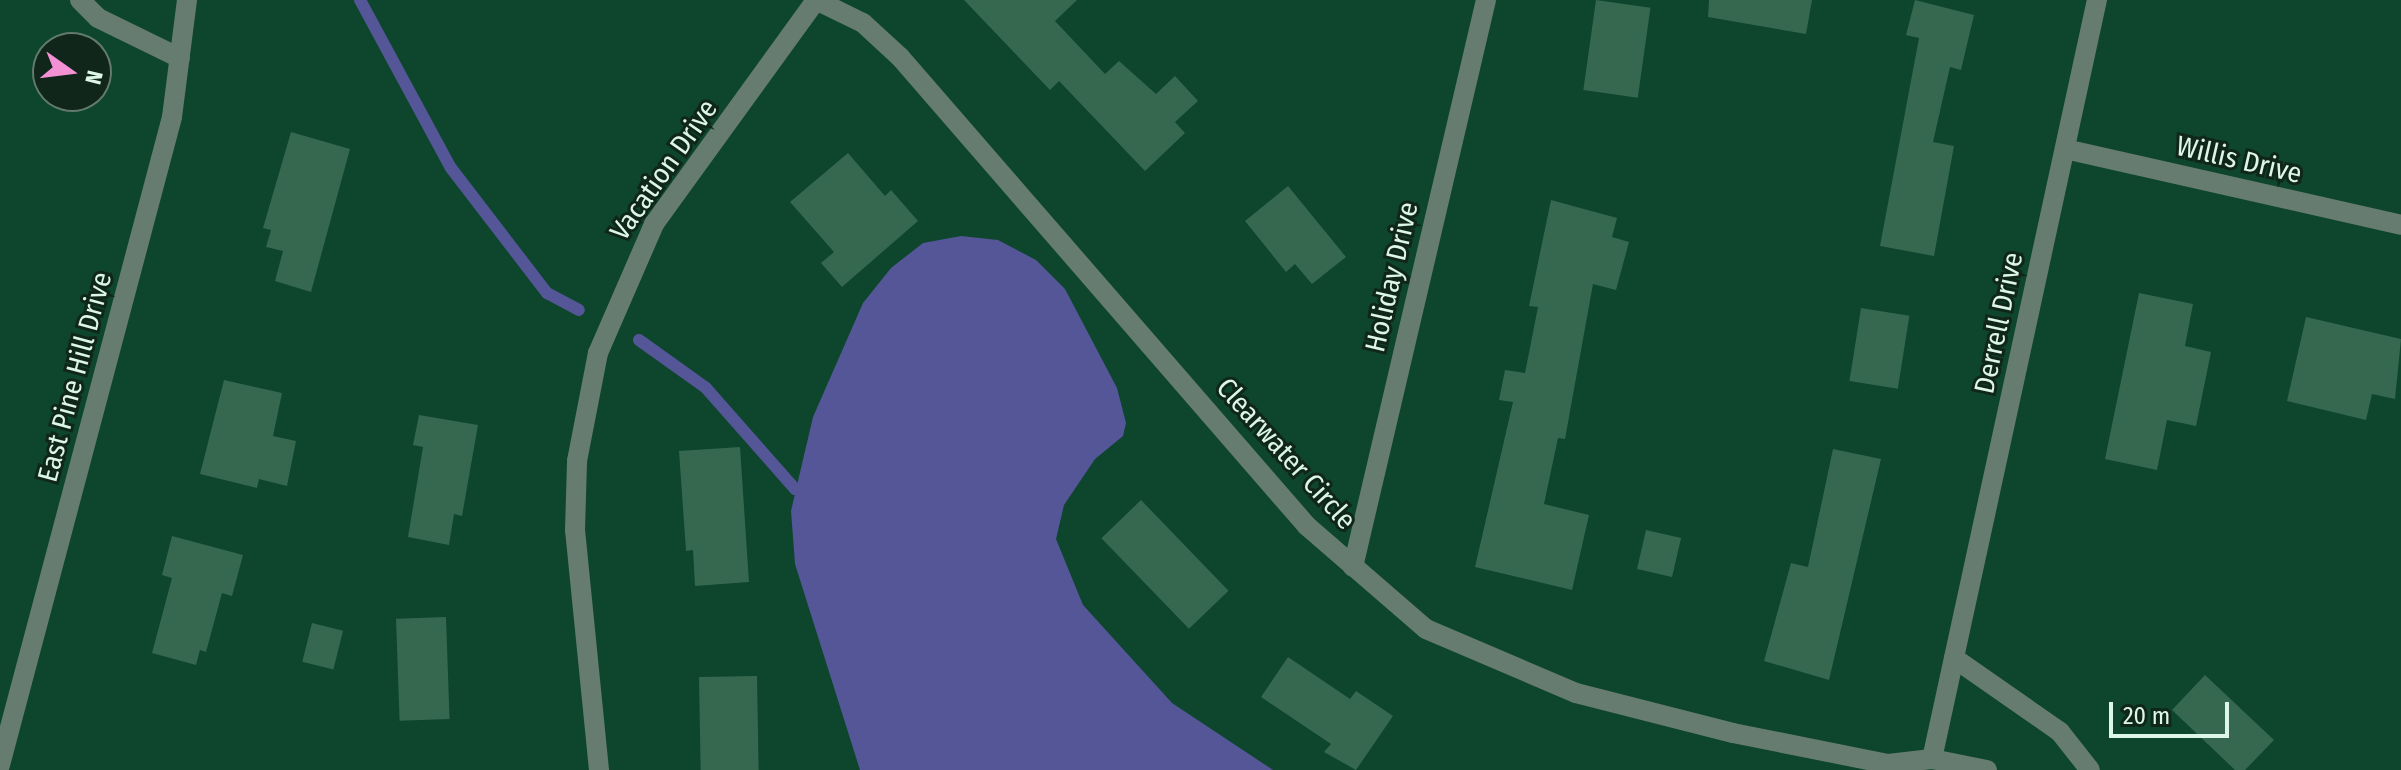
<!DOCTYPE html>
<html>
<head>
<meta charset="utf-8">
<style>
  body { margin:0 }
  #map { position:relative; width:2401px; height:770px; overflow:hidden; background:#0e452d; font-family:"Fira Sans Condensed",sans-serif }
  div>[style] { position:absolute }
  .water>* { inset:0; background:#545697 }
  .stream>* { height:12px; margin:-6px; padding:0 6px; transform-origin:6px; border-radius:6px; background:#545697 }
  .building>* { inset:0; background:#35684f; transform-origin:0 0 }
  .minor>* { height:20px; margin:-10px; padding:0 10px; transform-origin:10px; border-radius:10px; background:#667c70 }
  span { translate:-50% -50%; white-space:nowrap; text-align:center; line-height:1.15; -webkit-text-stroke:6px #11261b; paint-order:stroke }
  .street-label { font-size:28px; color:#dcf7e8 }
  .north { position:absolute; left:32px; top:32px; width:80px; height:80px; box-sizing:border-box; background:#11261b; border:2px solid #627a6d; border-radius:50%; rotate:104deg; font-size:22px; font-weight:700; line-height:32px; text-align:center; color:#dcf7e8 }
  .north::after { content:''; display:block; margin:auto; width:28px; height:36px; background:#f491d4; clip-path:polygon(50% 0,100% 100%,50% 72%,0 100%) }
  .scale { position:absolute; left:2109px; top:702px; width:120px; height:36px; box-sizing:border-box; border:4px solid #dcf7e8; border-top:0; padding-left:10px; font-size:24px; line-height:28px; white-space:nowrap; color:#dcf7e8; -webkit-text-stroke:6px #11261b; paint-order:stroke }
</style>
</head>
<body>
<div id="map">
  <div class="water">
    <div style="clip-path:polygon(961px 236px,998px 240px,1036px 260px,1065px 289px,1117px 388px,1126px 423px,1123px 436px,1095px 459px,1064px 505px,1056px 539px,1083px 605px,1172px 703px,1273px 770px,860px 770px,795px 564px,791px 511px,813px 417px,863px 303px,891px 268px,923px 243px)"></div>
  </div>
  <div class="stream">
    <div style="left:360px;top:0;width:191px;rotate:61.6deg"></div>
    <div style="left:451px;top:168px;width:158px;rotate:52.5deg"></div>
    <div style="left:547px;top:293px;width:36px;rotate:28deg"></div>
    <div style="left:639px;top:340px;width:82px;rotate:35.6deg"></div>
    <div style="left:706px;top:388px;width:135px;rotate:48.6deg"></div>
  </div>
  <div class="building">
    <div style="clip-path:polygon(964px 0,1077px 0,1055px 21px,1105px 74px,1119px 61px,1156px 94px,1175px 76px,1198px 101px,1175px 122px,1185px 133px,1145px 171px,1059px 81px,1050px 90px)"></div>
    <div style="left:1596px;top:0;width:55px;height:91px;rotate:8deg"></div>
    <div style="clip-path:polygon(1709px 0,1812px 0,1806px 34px,1708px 17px)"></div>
    <div style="clip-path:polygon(1915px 0,1974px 15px,1961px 70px,1950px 67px,1933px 142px,1954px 146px,1934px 256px,1880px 246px,1919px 38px,1906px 35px)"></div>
    <div style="clip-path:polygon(291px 132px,350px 149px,311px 292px,275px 281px,283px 251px,266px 247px,271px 230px,263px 228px)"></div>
    <div style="clip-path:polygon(848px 153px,885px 196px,891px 190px,918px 221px,842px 287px,821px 263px,834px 252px,790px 202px)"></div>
    <div style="clip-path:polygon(1288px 186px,1346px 257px,1312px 284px,1295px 264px,1286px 272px,1245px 221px)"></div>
    <div style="clip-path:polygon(1551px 200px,1617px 218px,1612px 237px,1629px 242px,1616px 290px,1593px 284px,1565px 439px,1558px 438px,1544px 504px,1589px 515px,1572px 590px,1475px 567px,1513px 402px,1499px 400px,1505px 370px,1525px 373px,1538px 307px,1529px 306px)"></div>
    <div style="clip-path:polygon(2139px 293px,2193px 304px,2185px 346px,2211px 352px,2196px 426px,2167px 420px,2157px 470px,2105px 459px)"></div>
    <div style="left:1861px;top:308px;width:49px;height:74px;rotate:9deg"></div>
    <div style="clip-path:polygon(2306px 317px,2401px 339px,2395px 399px,2372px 394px,2366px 420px,2287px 401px)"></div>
    <div style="clip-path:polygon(224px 380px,282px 393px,273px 436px,296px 441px,287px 486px,259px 479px,257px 488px,200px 474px)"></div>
    <div style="clip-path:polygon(419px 415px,478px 425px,462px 516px,454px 514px,449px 545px,408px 537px,423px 447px,413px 445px)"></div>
    <div style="clip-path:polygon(740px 447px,749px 582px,695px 586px,693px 550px,686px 551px,679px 451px)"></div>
    <div style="clip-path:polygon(1833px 449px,1881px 459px,1829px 680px,1764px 661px,1791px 563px,1808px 567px)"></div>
    <div style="left:1141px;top:500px;width:126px;height:55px;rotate:46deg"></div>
    <div style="left:1646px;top:530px;width:36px;height:40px;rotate:13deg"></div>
    <div style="clip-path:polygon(172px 536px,243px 555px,232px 596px,222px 593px,206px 652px,200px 650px,196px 665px,152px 653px,172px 578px,162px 575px)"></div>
    <div style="left:446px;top:617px;width:102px;height:50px;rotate:88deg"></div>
    <div style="left:312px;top:623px;width:32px;height:40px;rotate:14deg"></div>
    <div style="clip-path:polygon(1288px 657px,1350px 699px,1356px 691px,1393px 716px,1356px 770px,1324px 752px,1331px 744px,1261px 697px)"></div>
    <div style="clip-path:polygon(2205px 675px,2274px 740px,2245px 770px,2235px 770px,2172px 710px)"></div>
    <div style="left:757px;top:676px;width:94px;height:58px;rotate:89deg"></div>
  </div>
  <div class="minor">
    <div style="left:80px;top:0;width:25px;rotate:45deg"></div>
    <div style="left:98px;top:18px;width:91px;rotate:26deg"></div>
    <div style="left:816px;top:0;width:52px;rotate:26.1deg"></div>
    <div style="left:863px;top:23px;width:50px;rotate:42.6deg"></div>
    <div style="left:900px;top:57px;width:621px;rotate:49.05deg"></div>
    <div style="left:1307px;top:526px;width:157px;rotate:40.9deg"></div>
    <div style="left:1426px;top:629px;width:163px;rotate:23.1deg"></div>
    <div style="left:1576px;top:693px;width:162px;rotate:14.3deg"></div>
    <div style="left:1733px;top:733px;width:158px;rotate:11.3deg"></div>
    <div style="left:1888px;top:764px;width:44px;rotate:-6.5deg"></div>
    <div style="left:1932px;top:759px;width:56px;rotate:11.3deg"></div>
    <div style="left:2065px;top:149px;width:344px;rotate:12.7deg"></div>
    <div style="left:1353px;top:567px;width:582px;rotate:-76.8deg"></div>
    <div style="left:1954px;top:658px;width:129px;rotate:34.9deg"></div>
    <div style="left:2060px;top:732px;width:48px;rotate:51.7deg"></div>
    <div style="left:1932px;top:759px;width:777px;rotate:-77.74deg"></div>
    <div style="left:0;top:765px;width:670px;rotate:-75.13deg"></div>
    <div style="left:172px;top:117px;width:118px;rotate:-82.7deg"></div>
    <div style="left:599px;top:770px;width:241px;rotate:-95.7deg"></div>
    <div style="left:575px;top:530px;width:69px;rotate:-88.3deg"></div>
    <div style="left:577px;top:461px;width:110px;rotate:-79deg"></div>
    <div style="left:598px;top:353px;width:141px;rotate:-66.5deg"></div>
    <div style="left:654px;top:224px;width:276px;rotate:-54.1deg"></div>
  </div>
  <div class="street-label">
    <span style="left:2239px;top:160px;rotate:13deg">Willis Drive</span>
    <span style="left:664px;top:170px;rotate:-55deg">Vacation Drive</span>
    <span style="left:1392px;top:277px;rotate:-77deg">Holiday Drive</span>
    <span style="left:1999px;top:323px;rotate:-78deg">Derrell Drive</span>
    <span style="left:75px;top:377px;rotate:-75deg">East Pine Hill Drive</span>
    <span style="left:1286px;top:454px;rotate:48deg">Clearwater Circle</span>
  </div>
  <div class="north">N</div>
  <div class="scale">20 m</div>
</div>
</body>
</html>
